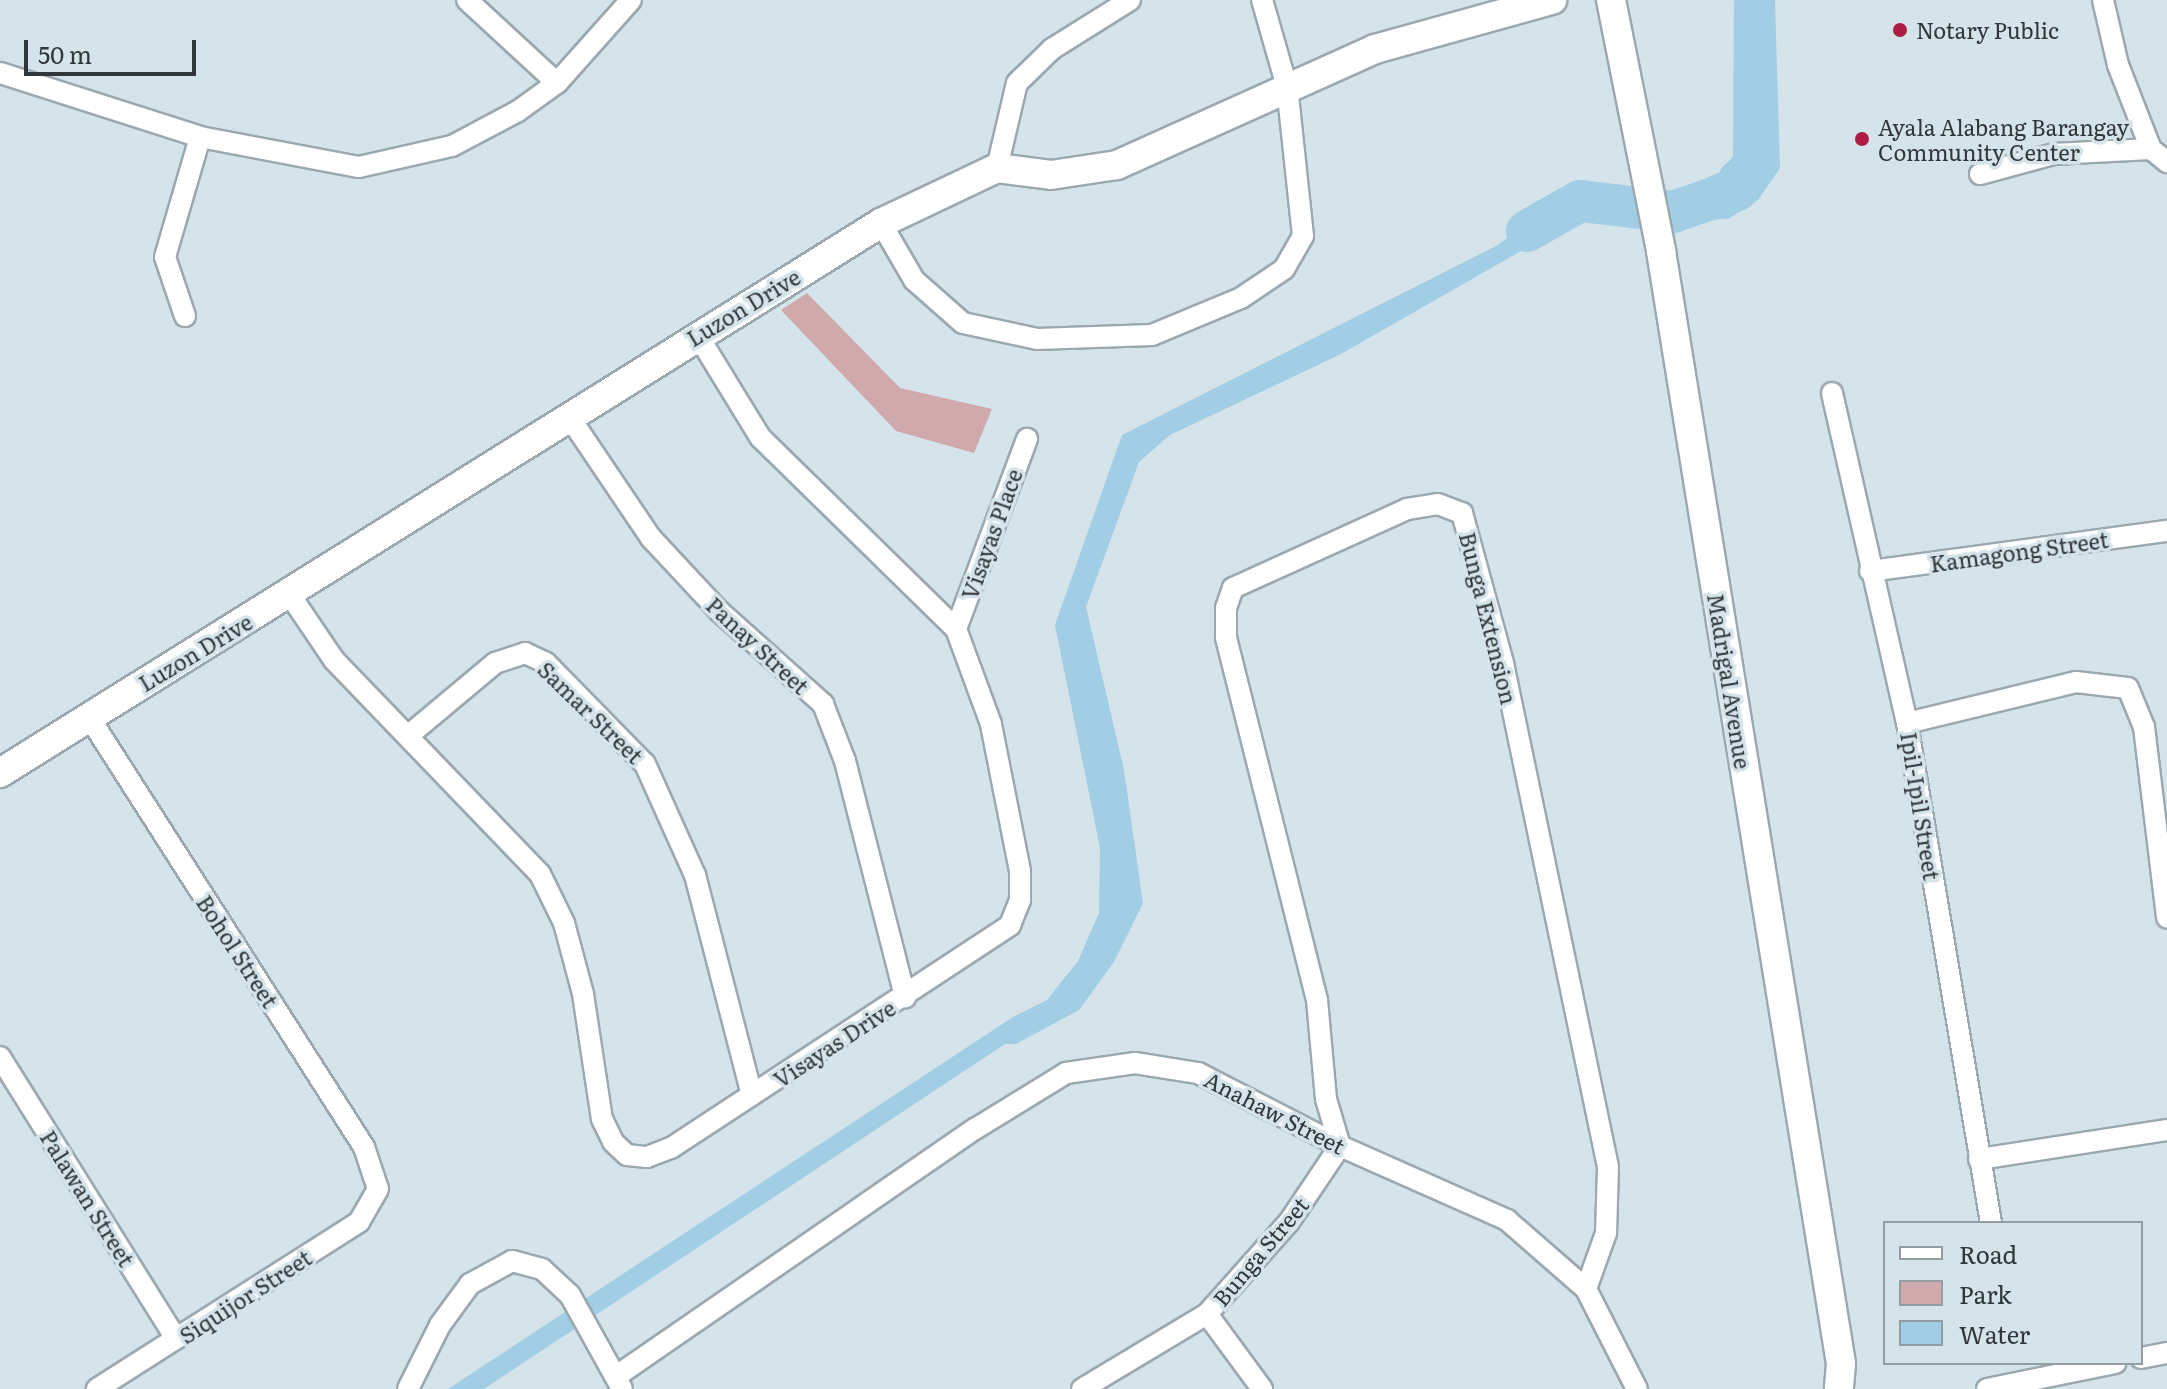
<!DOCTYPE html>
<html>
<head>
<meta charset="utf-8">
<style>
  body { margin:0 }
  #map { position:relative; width:2167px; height:1389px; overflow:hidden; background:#d5e3ea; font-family:Literata,serif }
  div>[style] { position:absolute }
  .green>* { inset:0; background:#cfa9ac }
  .water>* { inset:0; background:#a1cee5 }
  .river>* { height:42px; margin:-21px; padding:0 21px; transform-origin:21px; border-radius:21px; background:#a1cee5 }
  .roads { filter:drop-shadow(2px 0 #9ba8b0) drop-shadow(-2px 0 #9ba8b0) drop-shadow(0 2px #9ba8b0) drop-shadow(0 -2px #9ba8b0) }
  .street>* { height:20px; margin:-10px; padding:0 10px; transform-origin:10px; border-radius:10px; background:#fff }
  .secondary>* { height:28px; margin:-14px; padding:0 14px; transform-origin:14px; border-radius:14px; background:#fff }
  .dots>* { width:22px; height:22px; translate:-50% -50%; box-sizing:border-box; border:4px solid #d5e3ea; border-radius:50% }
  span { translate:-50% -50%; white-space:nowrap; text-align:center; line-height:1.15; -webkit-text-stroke:7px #d5e3ea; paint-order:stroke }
  .poi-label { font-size:22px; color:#303639 }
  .left { translate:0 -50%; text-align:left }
  .street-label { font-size:22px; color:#303639 }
  .legend { position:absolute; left:1883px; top:1221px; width:260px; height:144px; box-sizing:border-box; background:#d5e3ea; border:2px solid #939ea3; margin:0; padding:10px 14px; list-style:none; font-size:24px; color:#303639 }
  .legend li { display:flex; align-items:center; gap:16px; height:40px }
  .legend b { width:40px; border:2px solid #939ea3 }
  .scale { position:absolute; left:24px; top:40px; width:172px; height:36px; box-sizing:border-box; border:4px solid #303639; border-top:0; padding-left:10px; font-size:24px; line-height:28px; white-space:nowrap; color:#303639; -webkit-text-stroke:6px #d5e3ea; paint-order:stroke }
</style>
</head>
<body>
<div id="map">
  <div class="green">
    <div style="clip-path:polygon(807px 293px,900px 388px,992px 409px,974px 453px,896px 431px,781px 310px)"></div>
  </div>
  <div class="water">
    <div style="clip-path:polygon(1734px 0,1775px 0,1780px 168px,1758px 200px,1728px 219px,1694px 220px,1689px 186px,1722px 171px,1733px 156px)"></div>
    <div style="clip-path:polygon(1636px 197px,1632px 220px,1592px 217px,1521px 251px,1341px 354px,1170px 435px,1139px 462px,1086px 607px,1124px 770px,1143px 903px,1114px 962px,1079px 1010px,1016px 1044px,1005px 1044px,484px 1389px,448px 1389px,1013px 1017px,1047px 1000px,1078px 961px,1099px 913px,1100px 848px,1055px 625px,1122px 435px,1496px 246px,1556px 204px)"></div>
  </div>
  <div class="river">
    <div style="left:1527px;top:231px;width:61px;rotate:-29.5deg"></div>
    <div style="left:1580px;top:201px;width:94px;rotate:6.7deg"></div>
    <div style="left:1673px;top:212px;width:68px;rotate:-19deg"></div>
    <div style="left:1737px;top:190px;width:10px;rotate:-79deg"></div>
  </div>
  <div class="roads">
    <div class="street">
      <div style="left:467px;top:0;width:122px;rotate:42.7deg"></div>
      <div style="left:2103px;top:0;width:67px;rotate:77deg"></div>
      <div style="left:2118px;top:65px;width:90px;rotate:68.6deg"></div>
      <div style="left:2151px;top:149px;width:21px;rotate:39deg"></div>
      <div style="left:0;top:73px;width:210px;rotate:17.7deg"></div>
      <div style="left:200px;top:137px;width:162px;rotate:10.7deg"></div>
      <div style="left:359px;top:167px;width:95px;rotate:-12.7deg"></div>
      <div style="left:452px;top:146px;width:75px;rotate:-27.9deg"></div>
      <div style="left:518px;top:111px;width:48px;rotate:-35.7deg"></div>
      <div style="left:557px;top:83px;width:111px;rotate:-48.3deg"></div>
      <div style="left:997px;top:168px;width:87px;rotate:-76.8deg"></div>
      <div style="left:1017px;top:83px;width:49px;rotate:-44.2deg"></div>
      <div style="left:1052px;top:49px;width:92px;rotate:-32.1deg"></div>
      <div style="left:1980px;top:174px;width:77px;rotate:-15.1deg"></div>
      <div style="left:2054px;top:154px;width:97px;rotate:-3deg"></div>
      <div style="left:881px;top:223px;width:66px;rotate:59.9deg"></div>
      <div style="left:914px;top:280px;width:65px;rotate:41.3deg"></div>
      <div style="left:963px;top:323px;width:76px;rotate:12.2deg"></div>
      <div style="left:1037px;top:339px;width:115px;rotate:-2deg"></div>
      <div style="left:1152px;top:335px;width:96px;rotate:-22.6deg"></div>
      <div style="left:1241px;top:298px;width:52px;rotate:-34deg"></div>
      <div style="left:1284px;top:269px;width:38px;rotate:-60deg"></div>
      <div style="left:1303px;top:236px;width:150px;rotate:-96.1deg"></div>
      <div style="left:1287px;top:87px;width:91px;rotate:-106deg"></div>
      <div style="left:185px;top:316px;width:62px;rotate:-108.7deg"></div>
      <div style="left:165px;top:257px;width:125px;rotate:-73.7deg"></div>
      <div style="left:1832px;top:393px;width:338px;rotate:77.2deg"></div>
      <div style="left:1907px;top:723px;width:507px;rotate:80.46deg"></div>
      <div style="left:570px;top:418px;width:145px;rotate:56deg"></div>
      <div style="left:651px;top:538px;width:100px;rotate:47deg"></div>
      <div style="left:719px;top:611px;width:140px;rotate:41.8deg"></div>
      <div style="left:823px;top:704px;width:61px;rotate:68.9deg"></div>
      <div style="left:845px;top:761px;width:244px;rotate:75.7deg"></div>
      <div style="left:1870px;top:571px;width:300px;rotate:-7.7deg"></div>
      <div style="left:290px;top:595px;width:78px;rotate:55.9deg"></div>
      <div style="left:334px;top:660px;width:297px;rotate:46.1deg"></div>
      <div style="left:540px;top:874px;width:55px;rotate:63.9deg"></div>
      <div style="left:564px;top:923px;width:73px;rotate:75deg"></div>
      <div style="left:583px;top:994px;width:126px;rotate:81.4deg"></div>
      <div style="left:602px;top:1119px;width:25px;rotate:64deg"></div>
      <div style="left:613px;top:1142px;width:19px;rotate:43deg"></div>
      <div style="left:627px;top:1155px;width:20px;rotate:6deg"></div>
      <div style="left:647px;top:1157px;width:26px;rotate:-21deg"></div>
      <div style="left:671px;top:1148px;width:406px;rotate:-33.3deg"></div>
      <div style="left:1010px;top:925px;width:27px;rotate:-68deg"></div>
      <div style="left:1020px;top:900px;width:29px;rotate:-90deg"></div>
      <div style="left:1020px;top:871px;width:150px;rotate:-101.2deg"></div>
      <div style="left:991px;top:724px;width:101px;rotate:-110.2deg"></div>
      <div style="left:956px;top:629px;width:274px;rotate:-135.6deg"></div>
      <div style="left:760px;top:437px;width:121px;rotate:-121.5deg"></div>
      <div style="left:956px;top:629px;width:203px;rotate:-69.5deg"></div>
      <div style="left:89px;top:717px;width:510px;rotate:57.4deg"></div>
      <div style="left:364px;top:1147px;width:44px;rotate:71.6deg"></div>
      <div style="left:378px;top:1189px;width:38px;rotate:120deg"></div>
      <div style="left:359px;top:1222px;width:311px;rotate:147.5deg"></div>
      <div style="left:1907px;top:723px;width:174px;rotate:-13.6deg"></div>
      <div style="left:2076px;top:682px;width:52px;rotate:6.6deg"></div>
      <div style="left:2128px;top:688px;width:42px;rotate:67.7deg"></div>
      <div style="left:2144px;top:727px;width:192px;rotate:83.1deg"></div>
      <div style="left:409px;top:735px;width:112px;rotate:-39.9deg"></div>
      <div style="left:495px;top:663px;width:32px;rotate:-18deg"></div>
      <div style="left:525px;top:653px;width:23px;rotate:25deg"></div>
      <div style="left:546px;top:663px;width:141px;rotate:45.6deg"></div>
      <div style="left:645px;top:764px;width:122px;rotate:65.8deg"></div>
      <div style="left:695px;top:875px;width:227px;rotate:75.5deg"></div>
      <div style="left:0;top:1057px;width:332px;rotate:58deg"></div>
      <div style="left:1979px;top:1159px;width:190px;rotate:-8.8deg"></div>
      <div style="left:1207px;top:1314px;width:93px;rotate:53.7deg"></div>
      <div style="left:2141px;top:1358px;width:26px;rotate:-11deg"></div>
      <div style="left:618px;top:1375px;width:434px;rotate:-34.6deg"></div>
      <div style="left:975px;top:1129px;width:107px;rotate:-31.6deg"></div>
      <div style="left:1066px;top:1073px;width:70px;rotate:-8.2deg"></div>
      <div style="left:1135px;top:1063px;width:64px;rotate:9deg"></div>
      <div style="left:1198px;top:1073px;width:160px;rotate:27.2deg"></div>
      <div style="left:1340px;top:1146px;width:183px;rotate:23.9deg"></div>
      <div style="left:1507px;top:1220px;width:105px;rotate:41.1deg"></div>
      <div style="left:1586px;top:1289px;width:112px;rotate:63deg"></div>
      <div style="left:408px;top:1389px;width:72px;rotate:-63.4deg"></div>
      <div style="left:440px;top:1325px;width:51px;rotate:-53.8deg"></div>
      <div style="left:470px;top:1284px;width:48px;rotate:-28.7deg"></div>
      <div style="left:512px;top:1261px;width:31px;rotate:15deg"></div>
      <div style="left:542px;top:1269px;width:38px;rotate:43deg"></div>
      <div style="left:570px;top:1295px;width:107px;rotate:61deg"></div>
      <div style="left:1082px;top:1389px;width:146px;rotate:-31deg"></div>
      <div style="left:1207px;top:1314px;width:123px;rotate:-48.3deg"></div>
      <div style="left:1289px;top:1222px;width:92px;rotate:-56.1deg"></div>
      <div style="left:1340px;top:1146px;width:49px;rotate:-106.6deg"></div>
      <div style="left:1326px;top:1099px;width:99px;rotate:-95.2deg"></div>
      <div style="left:1317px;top:1000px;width:374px;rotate:-104.1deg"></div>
      <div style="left:1226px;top:637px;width:29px;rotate:-90deg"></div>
      <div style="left:1226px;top:608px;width:21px;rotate:-71deg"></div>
      <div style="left:1233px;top:588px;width:191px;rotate:-24.4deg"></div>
      <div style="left:1407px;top:509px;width:31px;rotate:-9deg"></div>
      <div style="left:1438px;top:504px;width:26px;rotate:21deg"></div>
      <div style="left:1462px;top:513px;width:156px;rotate:74.7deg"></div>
      <div style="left:1503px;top:663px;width:515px;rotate:78.23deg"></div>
      <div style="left:1608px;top:1167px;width:66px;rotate:91.7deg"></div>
      <div style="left:1606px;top:1233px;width:59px;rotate:109.7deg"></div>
      <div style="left:1987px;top:1389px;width:131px;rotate:-11.5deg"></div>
    </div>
    <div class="secondary">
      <div style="left:1611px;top:0;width:256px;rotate:78.7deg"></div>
      <div style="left:1661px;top:251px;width:1127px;rotate:80.81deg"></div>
      <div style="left:1841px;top:1364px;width:25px;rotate:95deg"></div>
      <div style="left:0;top:773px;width:1039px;rotate:-31.98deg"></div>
      <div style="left:881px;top:223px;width:128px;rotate:-25.4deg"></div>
      <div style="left:997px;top:168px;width:54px;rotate:7.4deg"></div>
      <div style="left:1051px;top:175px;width:67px;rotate:-8.6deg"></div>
      <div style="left:1117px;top:165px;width:283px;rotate:-24.2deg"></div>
      <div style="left:1375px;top:49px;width:184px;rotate:-15.5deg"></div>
    </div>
  </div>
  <div class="dots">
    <div style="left:1900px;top:30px;background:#af1c43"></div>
    <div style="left:1862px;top:139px;background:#af1c43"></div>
  </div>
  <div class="poi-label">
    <span class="left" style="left:1916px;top:30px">Notary Public</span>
    <span class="left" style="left:1878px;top:139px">Ayala Alabang Barangay<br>Community Center</span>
  </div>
  <div class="street-label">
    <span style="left:743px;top:307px;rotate:-31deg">Luzon Drive</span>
    <span style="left:991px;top:534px;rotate:-70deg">Visayas Place</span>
    <span style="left:2019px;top:551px;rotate:-8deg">Kamagong Street</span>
    <span style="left:1489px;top:618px;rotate:76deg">Bunga Extension</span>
    <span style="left:758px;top:645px;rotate:43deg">Panay Street</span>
    <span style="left:195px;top:652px;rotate:-31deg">Luzon Drive</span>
    <span style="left:1730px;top:681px;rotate:81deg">Madrigal Avenue</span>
    <span style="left:591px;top:712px;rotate:44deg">Samar Street</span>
    <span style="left:1921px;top:806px;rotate:81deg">Ipil-Ipil Street</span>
    <span style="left:238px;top:951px;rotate:57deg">Bohol Street</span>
    <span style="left:834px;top:1043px;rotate:-33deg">Visayas Drive</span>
    <span style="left:1275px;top:1112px;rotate:27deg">Anahaw Street</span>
    <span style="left:88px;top:1198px;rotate:58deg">Palawan Street</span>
    <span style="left:1260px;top:1251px;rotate:-50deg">Bunga Street</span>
    <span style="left:245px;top:1296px;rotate:-33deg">Siquijor Street</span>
  </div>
  <ul class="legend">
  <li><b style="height:10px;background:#fff"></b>Road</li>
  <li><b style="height:22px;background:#cfa9ac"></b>Park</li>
  <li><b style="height:22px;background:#a1cee5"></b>Water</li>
  </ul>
  <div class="scale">50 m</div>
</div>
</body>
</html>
